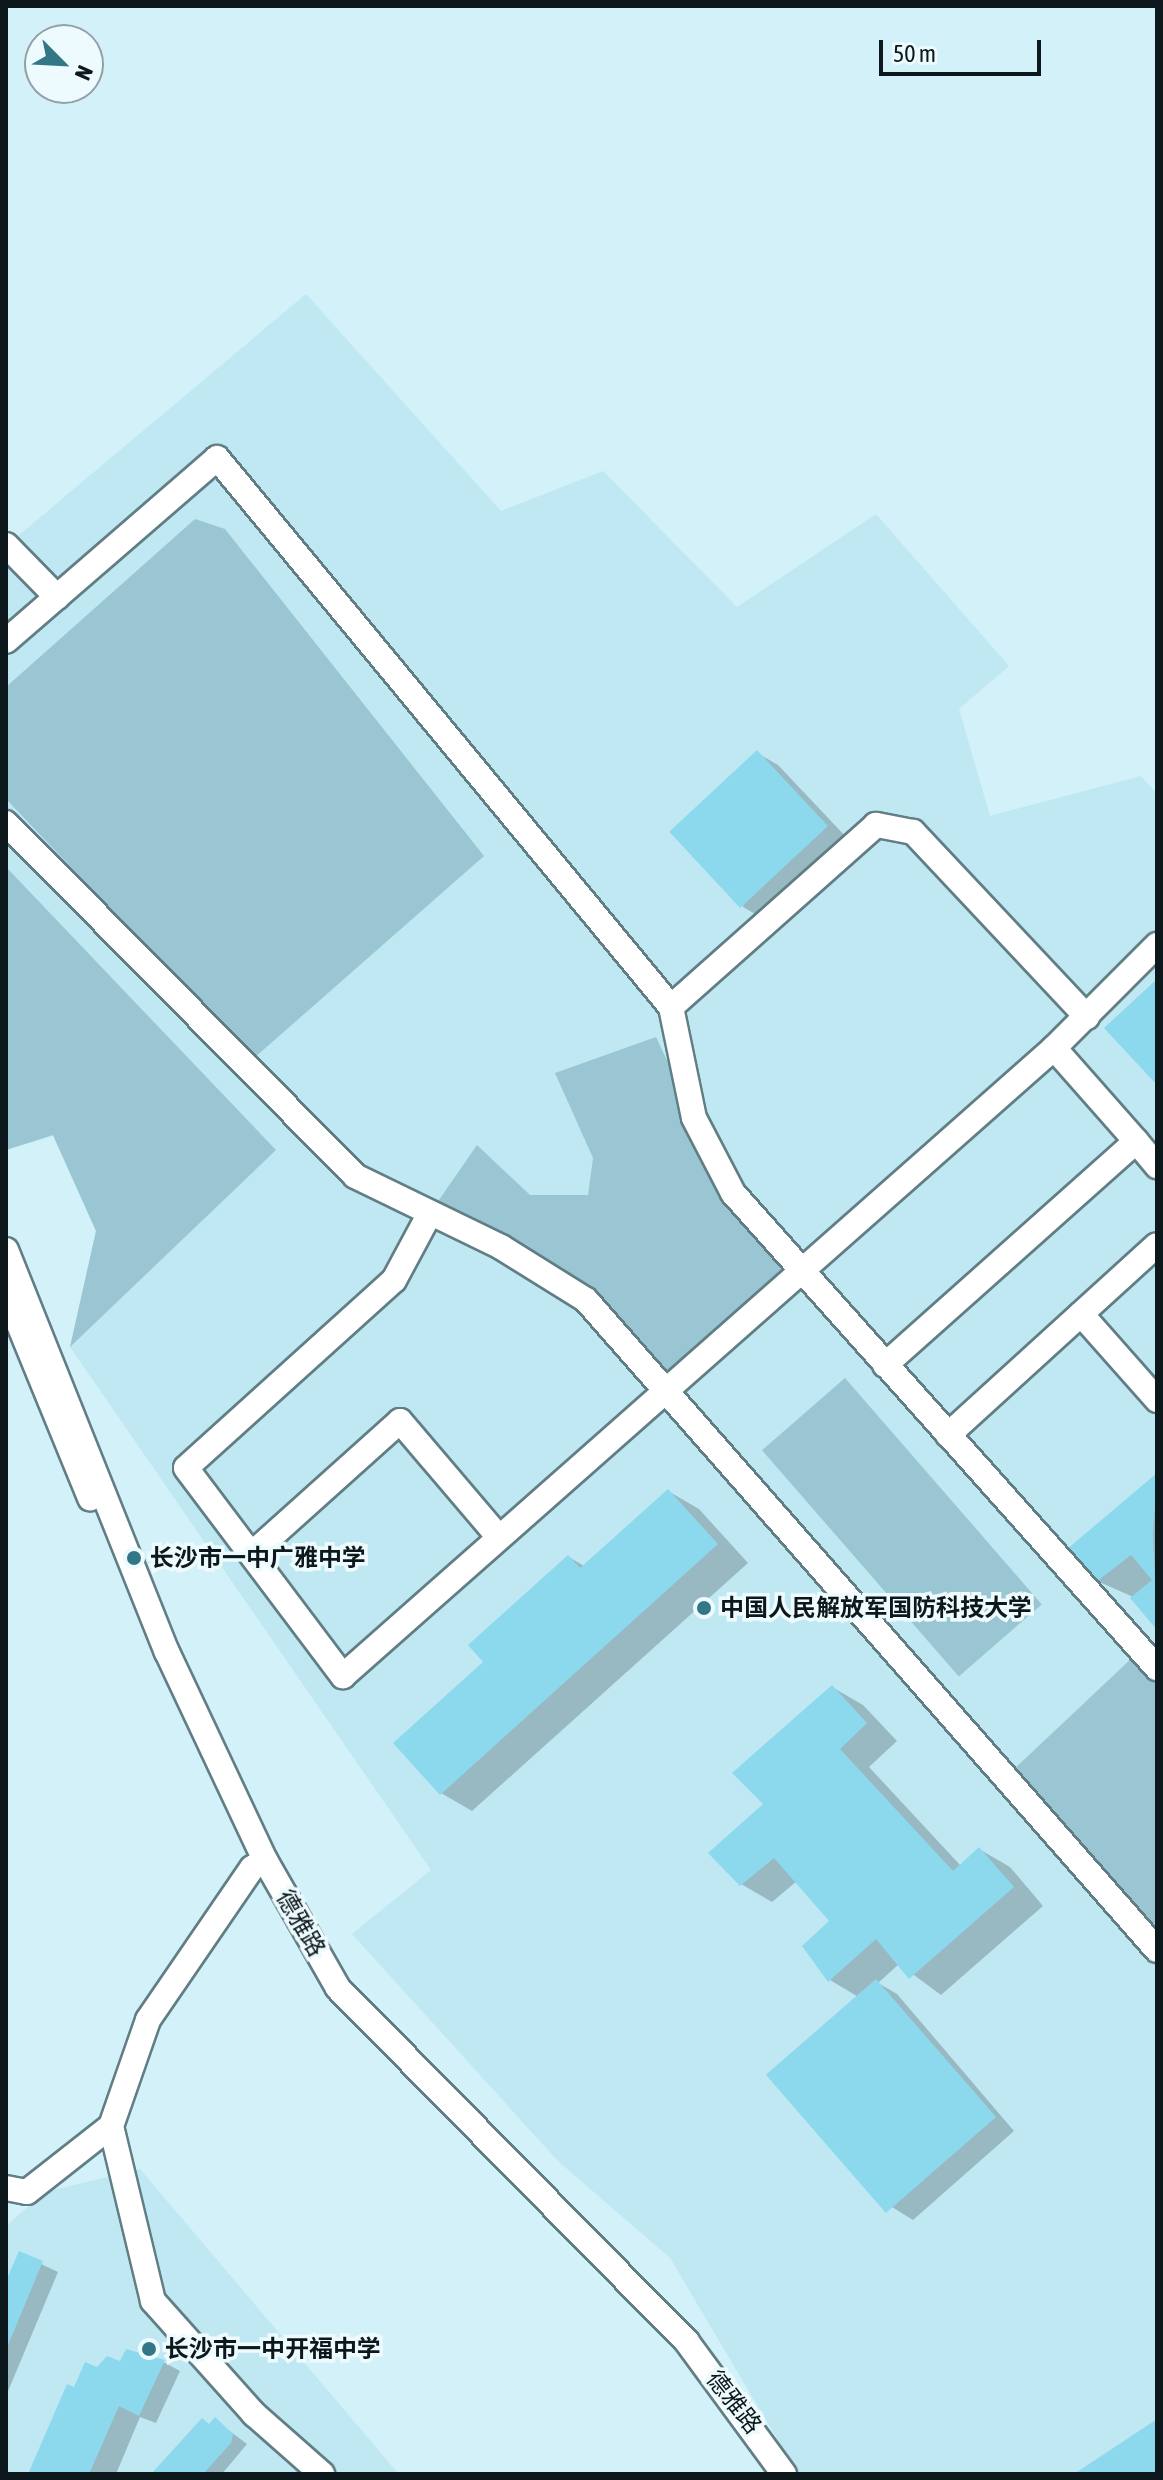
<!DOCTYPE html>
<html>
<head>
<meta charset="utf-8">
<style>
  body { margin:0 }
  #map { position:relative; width:1163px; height:2480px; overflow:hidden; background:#d2f1f9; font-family:"Asap Condensed","Noto Sans SC",sans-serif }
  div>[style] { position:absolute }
  .built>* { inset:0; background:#bfe8f3 }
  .green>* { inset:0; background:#99c6d2; transform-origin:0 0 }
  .shadow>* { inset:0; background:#0003 }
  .building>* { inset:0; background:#8cd9ed; transform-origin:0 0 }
  .roads { filter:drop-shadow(2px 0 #627e85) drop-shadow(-2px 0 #627e85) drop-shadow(0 2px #627e85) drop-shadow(0 -2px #627e85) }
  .minor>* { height:24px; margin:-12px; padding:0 12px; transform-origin:12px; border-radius:12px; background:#fff }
  .dots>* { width:22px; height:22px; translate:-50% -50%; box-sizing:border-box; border:4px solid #eefbfe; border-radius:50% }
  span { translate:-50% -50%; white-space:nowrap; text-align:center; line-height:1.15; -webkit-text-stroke:7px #eefbfe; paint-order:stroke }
  .poi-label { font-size:24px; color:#0c181b; font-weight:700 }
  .left { translate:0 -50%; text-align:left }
  .street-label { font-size:24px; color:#0c181b }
  .frame { position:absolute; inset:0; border:8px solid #0c181b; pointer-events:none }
  .north { position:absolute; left:24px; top:24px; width:80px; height:80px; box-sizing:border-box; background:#eefbfe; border:2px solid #94a0a3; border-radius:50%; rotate:114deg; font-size:22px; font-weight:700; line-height:32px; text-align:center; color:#0c181b }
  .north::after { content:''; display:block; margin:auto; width:28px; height:36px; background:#337787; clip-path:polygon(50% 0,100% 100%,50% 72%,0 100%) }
  .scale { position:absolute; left:879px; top:40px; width:162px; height:36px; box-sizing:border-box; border:4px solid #0c181b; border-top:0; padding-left:10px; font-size:24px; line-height:28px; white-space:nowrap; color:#0c181b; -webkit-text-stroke:6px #eefbfe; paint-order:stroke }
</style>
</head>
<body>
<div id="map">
  <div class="built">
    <div style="clip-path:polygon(306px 294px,501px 511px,603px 471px,737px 607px,876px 514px,1009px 666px,959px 709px,990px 816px,1141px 776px,1157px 794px,1157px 2474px,798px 2474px,670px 2258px,558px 2161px,352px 1934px,431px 1870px,70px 1347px,96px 1231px,53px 1136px,6px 1150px,6px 546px)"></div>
    <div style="clip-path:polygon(140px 2169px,397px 2472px,397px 2474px,6px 2474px,6px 2226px,45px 2192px)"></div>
  </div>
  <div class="green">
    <div style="clip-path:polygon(195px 519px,225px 529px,484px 856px,253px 1059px,6px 799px,6px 687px)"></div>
    <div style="clip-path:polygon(6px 867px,276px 1150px,70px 1347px,96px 1231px,53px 1135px,6px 1150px)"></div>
    <div style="clip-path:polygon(656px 1037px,694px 1118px,797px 1267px,659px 1392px,586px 1300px,430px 1213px,477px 1145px,530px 1195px,588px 1195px,593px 1158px,555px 1073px)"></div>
    <div style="left:845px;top:1378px;width:300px;height:110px;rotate:49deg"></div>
    <div style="clip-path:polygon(1132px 1658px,1157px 1685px,1157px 1928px,1012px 1771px)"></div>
  </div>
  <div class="shadow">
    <div style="clip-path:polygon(757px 753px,778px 765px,848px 839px,764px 919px,743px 907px)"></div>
    <div style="clip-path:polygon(1157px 1476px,1157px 1627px,1131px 1596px,1097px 1581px,1069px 1550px)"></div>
    <div style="clip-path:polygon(668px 1491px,699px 1509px,748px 1563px,472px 1811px,441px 1793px,486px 1662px,569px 1557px,584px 1566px)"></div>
    <div style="clip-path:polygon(832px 1687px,863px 1705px,897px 1741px,869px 1767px,961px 1866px,979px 1849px,1010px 1867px,1043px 1906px,941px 1995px,899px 1964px,878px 1983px,897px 1994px,1014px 2131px,913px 2220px,892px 2207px,860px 1998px,830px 1980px,832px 1921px,797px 1881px,772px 1902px,741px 1884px,766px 1804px)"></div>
    <div style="clip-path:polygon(20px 2254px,58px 2272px,6px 2396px,6px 2287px)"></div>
    <div style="clip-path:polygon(152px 2356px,180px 2371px,156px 2423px,140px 2417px,116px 2474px,31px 2474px,75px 2389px,97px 2369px)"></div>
    <div style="clip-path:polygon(215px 2420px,247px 2444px,222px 2474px,153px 2474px)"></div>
  </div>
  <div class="building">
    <div style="left:757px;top:750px;width:104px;height:120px;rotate:47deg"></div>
    <div style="clip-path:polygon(1157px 979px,1157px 1085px,1104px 1028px)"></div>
    <div style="clip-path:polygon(1157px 1473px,1153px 1535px,1157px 1630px,1130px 1598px,1152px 1580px,1131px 1555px,1096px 1582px,1066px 1550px)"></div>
    <div style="clip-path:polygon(668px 1489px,718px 1544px,440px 1795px,393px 1743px,483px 1662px,468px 1645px,568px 1555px,580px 1568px)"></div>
    <div style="clip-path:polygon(832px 1685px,867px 1723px,840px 1749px,953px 1871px,979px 1847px,1014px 1887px,909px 1979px,876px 1939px,828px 1982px,802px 1946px,829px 1921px,774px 1858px,740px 1886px,708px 1853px,763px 1804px,732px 1773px)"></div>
    <div style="left:876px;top:1979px;width:183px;height:146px;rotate:49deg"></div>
    <div style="clip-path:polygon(19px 2251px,43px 2261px,6px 2350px,6px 2281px)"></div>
    <div style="clip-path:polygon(126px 2349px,165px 2360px,139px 2416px,119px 2406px,89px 2474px,28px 2474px,67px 2384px,74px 2387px,85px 2362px,97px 2367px,107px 2356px,120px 2361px)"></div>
    <div style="clip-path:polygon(215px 2417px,233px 2434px,231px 2443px,203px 2474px,151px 2474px,202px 2418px,209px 2424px)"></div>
    <div style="clip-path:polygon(1157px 2419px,1157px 2474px,1074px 2474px)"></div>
  </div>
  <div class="roads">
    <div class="minor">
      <div style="left:6px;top:545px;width:73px;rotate:45.6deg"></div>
      <div style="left:6px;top:641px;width:279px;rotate:-40.9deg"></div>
      <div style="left:217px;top:458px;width:712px;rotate:50.41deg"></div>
      <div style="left:6px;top:823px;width:496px;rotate:45.3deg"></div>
      <div style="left:355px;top:1176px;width:162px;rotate:25.9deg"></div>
      <div style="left:501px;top:1247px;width:100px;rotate:31.9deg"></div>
      <div style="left:586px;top:1300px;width:865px;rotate:48.7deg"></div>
      <div style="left:1087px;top:1017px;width:254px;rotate:-133.2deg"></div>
      <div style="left:913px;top:832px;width:38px;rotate:-169deg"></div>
      <div style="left:876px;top:825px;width:274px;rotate:138.4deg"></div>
      <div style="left:671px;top:1007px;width:113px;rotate:78.3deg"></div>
      <div style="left:694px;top:1118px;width:85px;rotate:62.5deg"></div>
      <div style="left:733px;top:1193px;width:637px;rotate:48.25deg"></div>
      <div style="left:1136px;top:1141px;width:33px;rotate:50deg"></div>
      <div style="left:430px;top:1213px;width:76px;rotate:118.2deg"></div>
      <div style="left:394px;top:1280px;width:280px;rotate:137.9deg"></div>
      <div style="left:186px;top:1468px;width:261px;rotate:53deg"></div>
      <div style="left:343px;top:1676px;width:949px;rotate:-41.45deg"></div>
      <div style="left:1054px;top:1048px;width:146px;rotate:-45deg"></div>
      <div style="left:6px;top:1250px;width:433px;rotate:68.2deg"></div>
      <div style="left:167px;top:1652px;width:230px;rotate:64.8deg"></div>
      <div style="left:265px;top:1860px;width:147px;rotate:60.3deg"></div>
      <div style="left:338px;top:1988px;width:497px;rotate:45.4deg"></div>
      <div style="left:687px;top:2342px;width:164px;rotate:53.7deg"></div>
      <div style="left:6px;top:1293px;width:222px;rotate:67.7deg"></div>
      <div style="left:1081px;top:1314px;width:115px;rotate:48.5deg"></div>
      <div style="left:885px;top:1365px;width:336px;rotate:-41.7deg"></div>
      <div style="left:1136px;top:1141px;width:124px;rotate:-131.4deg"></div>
      <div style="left:948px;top:1435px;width:282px;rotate:-42.3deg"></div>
      <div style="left:254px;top:1552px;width:196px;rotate:-41.9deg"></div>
      <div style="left:400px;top:1421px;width:151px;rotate:49.6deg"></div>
      <div style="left:265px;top:1860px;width:15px;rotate:148deg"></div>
      <div style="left:252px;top:1868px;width:184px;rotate:124.4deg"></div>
      <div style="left:148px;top:2020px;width:112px;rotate:109.2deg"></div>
      <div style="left:111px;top:2126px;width:180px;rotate:76.5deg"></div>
      <div style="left:153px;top:2301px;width:152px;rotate:48.2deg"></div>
      <div style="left:254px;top:2414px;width:91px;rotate:41.4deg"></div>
      <div style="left:6px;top:2188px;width:21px;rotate:11deg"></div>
      <div style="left:27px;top:2192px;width:107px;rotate:-38.2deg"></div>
    </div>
  </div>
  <div class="dots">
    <div style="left:134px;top:1558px;background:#337787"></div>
    <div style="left:704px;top:1608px;background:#337787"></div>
    <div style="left:149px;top:2349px;background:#337787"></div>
  </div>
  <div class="poi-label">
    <span class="left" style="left:150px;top:1558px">长沙市一中广雅中学</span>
    <span class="left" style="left:720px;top:1608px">中国人民解放军国防科技大学</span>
    <span class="left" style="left:165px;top:2349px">长沙市一中开福中学</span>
  </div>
  <div class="street-label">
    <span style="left:301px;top:1923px;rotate:60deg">德雅路</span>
    <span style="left:734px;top:2402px;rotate:52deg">德雅路</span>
  </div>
  <div class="frame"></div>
  <div class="north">N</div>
  <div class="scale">50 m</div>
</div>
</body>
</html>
